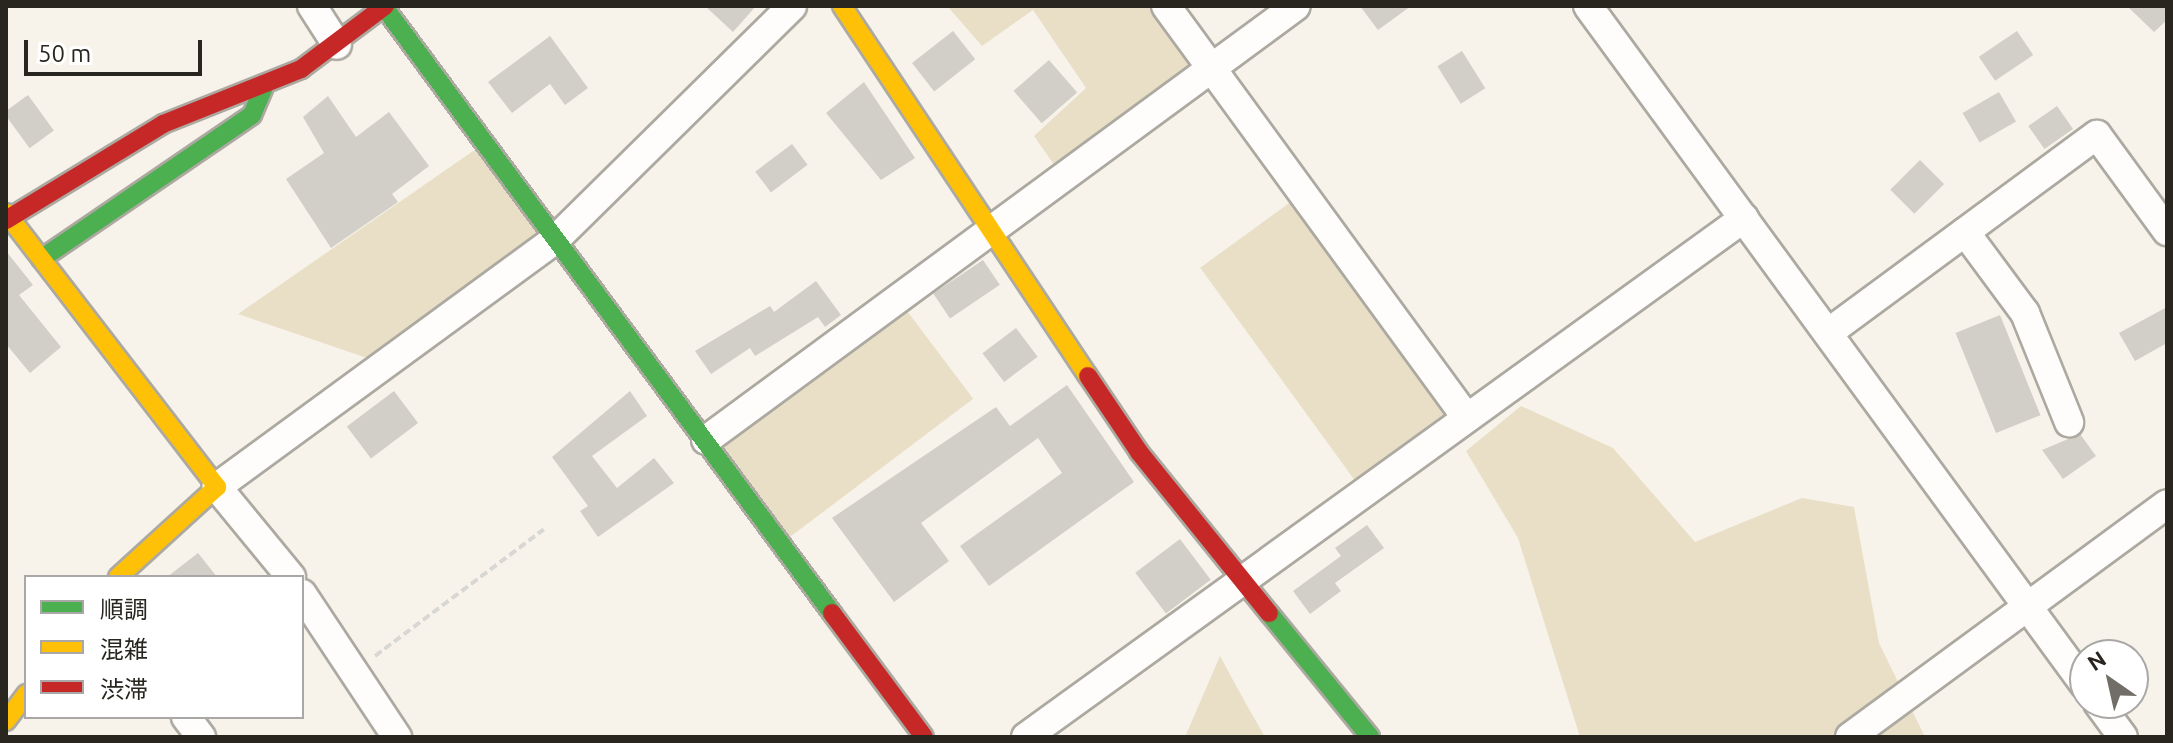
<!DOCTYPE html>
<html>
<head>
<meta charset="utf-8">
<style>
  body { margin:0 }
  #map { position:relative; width:2173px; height:743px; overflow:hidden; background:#f7f3ea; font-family:Ubuntu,"Noto Sans JP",sans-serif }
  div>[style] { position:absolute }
  .green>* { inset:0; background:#e9dfc6; transform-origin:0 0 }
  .building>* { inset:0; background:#d2cfc8; transform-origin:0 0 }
  .path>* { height:4px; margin-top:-2px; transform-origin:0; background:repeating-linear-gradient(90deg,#d8d7d4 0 8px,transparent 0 12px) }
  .roads { filter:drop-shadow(2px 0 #aca9a1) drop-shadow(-2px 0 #aca9a1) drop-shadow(0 2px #aca9a1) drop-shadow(0 -2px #aca9a1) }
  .street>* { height:28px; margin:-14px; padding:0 14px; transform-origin:14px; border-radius:14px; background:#fefdfc }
  .fast>* { height:18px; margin:-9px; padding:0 9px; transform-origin:9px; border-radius:9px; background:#4caf50 }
  .slow>* { height:18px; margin:-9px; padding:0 9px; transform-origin:9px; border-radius:9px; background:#ffc107 }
  .jam>* { height:18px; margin:-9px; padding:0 9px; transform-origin:9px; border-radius:9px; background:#c62828 }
  span { translate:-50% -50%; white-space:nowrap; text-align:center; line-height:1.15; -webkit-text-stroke:8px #fff; paint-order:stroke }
  .frame { position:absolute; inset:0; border:8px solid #292620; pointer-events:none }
  .legend { position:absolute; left:24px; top:575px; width:280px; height:144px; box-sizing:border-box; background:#fff; border:2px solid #a9a8a6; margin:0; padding:10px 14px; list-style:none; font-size:24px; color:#292620 }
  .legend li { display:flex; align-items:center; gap:16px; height:40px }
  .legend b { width:40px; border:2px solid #a9a8a6 }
  .north { position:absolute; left:2069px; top:639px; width:80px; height:80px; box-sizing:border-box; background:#fff; border:2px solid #a9a8a6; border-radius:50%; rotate:326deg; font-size:22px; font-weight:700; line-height:32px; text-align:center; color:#292620 }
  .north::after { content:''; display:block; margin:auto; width:28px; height:36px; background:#716e67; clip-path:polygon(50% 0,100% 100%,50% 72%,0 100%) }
  .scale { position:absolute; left:24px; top:40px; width:178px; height:36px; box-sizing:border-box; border:4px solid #292620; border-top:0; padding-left:10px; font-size:24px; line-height:28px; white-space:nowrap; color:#292620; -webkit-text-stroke:6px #fff; paint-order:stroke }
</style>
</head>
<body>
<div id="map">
  <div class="green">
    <div style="clip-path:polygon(1166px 6px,1211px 68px,1062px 176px,1034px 136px,1086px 88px,1033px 10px,982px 46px,949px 8px)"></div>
    <div style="clip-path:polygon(476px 149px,549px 228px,373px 360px,238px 314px)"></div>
    <div style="left:1303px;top:193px;width:277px;height:127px;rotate:54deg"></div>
    <div style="left:898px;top:299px;width:125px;height:232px;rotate:53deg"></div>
    <div style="clip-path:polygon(1521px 406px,1613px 448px,1695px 542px,1802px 498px,1854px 507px,1879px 643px,1925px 737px,1580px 737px,1518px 538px,1466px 451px)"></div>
    <div style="clip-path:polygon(1220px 656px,1245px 702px,1265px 737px,1185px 737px)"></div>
  </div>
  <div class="building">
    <div style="clip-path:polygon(705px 6px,756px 6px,733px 32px)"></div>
    <div style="clip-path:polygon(1360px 6px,1411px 6px,1378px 30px)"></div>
    <div style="clip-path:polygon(2127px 6px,2167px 6px,2167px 20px,2154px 32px)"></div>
    <div style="left:953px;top:31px;width:36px;height:52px;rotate:52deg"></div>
    <div style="left:2017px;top:31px;width:29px;height:46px;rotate:56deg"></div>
    <div style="clip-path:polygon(550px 36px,588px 88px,565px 105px,550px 84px,512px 113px,488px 82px)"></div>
    <div style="left:1462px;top:51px;width:44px;height:29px;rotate:58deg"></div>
    <div style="left:1049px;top:60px;width:43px;height:47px;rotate:49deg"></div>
    <div style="clip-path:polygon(864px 82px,915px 158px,881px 180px,826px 113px)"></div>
    <div style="left:1999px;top:92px;width:34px;height:42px;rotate:60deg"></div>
    <div style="left:28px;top:95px;width:44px;height:30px;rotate:54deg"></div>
    <div style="clip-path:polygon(328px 96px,356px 137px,389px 112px,429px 166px,392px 194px,398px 202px,331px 248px,286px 179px,324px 153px,303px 117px)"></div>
    <div style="left:2057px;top:106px;width:28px;height:35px;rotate:55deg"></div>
    <div style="left:792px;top:144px;width:26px;height:46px;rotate:53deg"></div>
    <div style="left:1920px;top:160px;width:34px;height:42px;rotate:45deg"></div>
    <div style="clip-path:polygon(6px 251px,33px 285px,19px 295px,61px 347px,30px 373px,6px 344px)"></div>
    <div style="left:983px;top:260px;width:30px;height:60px;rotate:56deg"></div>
    <div style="clip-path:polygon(816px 281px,841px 315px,825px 327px,818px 317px,755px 356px,750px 348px,711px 374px,695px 351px,770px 306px,774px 312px)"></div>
    <div style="clip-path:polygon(2167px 307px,2167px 343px,2135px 361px,2119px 333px)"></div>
    <div style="left:2000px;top:315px;width:108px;height:48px;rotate:68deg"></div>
    <div style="left:1016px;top:328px;width:36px;height:42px;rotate:53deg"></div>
    <div style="clip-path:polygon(1067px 385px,1134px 482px,989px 586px,960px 546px,1062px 473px,1038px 438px,921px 523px,949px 561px,894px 602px,832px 518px,996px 407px,1010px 426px)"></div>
    <div style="left:394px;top:391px;width:40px;height:59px;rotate:53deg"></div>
    <div style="clip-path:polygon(630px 391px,647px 416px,592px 456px,617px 488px,654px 458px,674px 483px,598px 537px,580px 511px,588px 506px,552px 457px)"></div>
    <div style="clip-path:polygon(2080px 434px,2096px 456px,2063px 479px,2042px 450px)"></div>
    <div style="clip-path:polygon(1367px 525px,1384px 548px,1335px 583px,1341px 591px,1310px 614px,1293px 591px,1341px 556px,1335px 548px)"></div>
    <div style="left:1180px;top:539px;width:51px;height:56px;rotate:53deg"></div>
    <div style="clip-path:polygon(198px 553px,217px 577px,167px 577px)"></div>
  </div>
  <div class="path">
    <div style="left:375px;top:656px;width:211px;rotate:-36.9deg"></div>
  </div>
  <div class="roads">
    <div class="street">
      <div style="left:312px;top:6px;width:46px;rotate:57.3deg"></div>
      <div style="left:1166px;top:6px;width:509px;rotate:53.87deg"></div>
      <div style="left:1588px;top:6px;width:841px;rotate:53.8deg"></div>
      <div style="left:1965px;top:232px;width:101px;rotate:53.5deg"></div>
      <div style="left:2025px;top:313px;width:118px;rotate:68deg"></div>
      <div style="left:1828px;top:333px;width:334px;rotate:-36.4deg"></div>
      <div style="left:2097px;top:135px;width:119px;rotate:53.9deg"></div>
      <div style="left:706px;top:440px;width:732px;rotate:-36.34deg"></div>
      <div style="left:291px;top:577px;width:117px;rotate:-129.4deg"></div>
      <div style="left:217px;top:487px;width:421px;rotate:-36.2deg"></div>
      <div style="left:557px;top:238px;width:330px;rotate:-44.6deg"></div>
      <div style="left:302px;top:594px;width:172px;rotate:56.4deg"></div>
      <div style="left:2098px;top:703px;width:42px;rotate:53.7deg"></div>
      <div style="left:186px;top:717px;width:25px;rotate:53deg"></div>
      <div style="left:1026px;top:737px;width:886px;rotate:-35.86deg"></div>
      <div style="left:1850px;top:737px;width:393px;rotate:-36.3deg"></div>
    </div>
    <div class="fast">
      <div style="left:384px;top:7px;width:754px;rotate:53.53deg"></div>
      <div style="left:41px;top:259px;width:255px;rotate:-34.3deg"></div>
      <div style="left:252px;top:115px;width:30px;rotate:-67deg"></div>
      <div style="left:1269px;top:613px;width:160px;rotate:50.8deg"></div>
    </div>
    <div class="slow">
      <div style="left:842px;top:6px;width:444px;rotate:56.4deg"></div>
      <div style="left:6px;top:213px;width:346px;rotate:52.4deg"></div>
      <div style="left:217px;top:487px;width:134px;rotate:137.7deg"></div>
      <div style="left:6px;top:721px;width:34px;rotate:-53deg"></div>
    </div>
    <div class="jam">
      <div style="left:6px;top:220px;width:184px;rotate:-31.4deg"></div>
      <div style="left:163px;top:124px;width:149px;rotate:-21.7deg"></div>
      <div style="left:301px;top:69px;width:105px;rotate:-36.9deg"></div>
      <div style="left:1088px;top:376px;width:92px;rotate:56.1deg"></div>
      <div style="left:1139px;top:452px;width:207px;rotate:51.1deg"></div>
      <div style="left:832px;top:613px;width:154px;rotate:53.4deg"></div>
    </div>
  </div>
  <div class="frame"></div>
  <ul class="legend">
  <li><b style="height:10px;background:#4caf50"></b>順調</li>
  <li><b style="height:10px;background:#ffc107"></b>混雑</li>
  <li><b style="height:10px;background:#c62828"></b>渋滞</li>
  </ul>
  <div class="north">N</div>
  <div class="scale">50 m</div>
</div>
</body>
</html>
